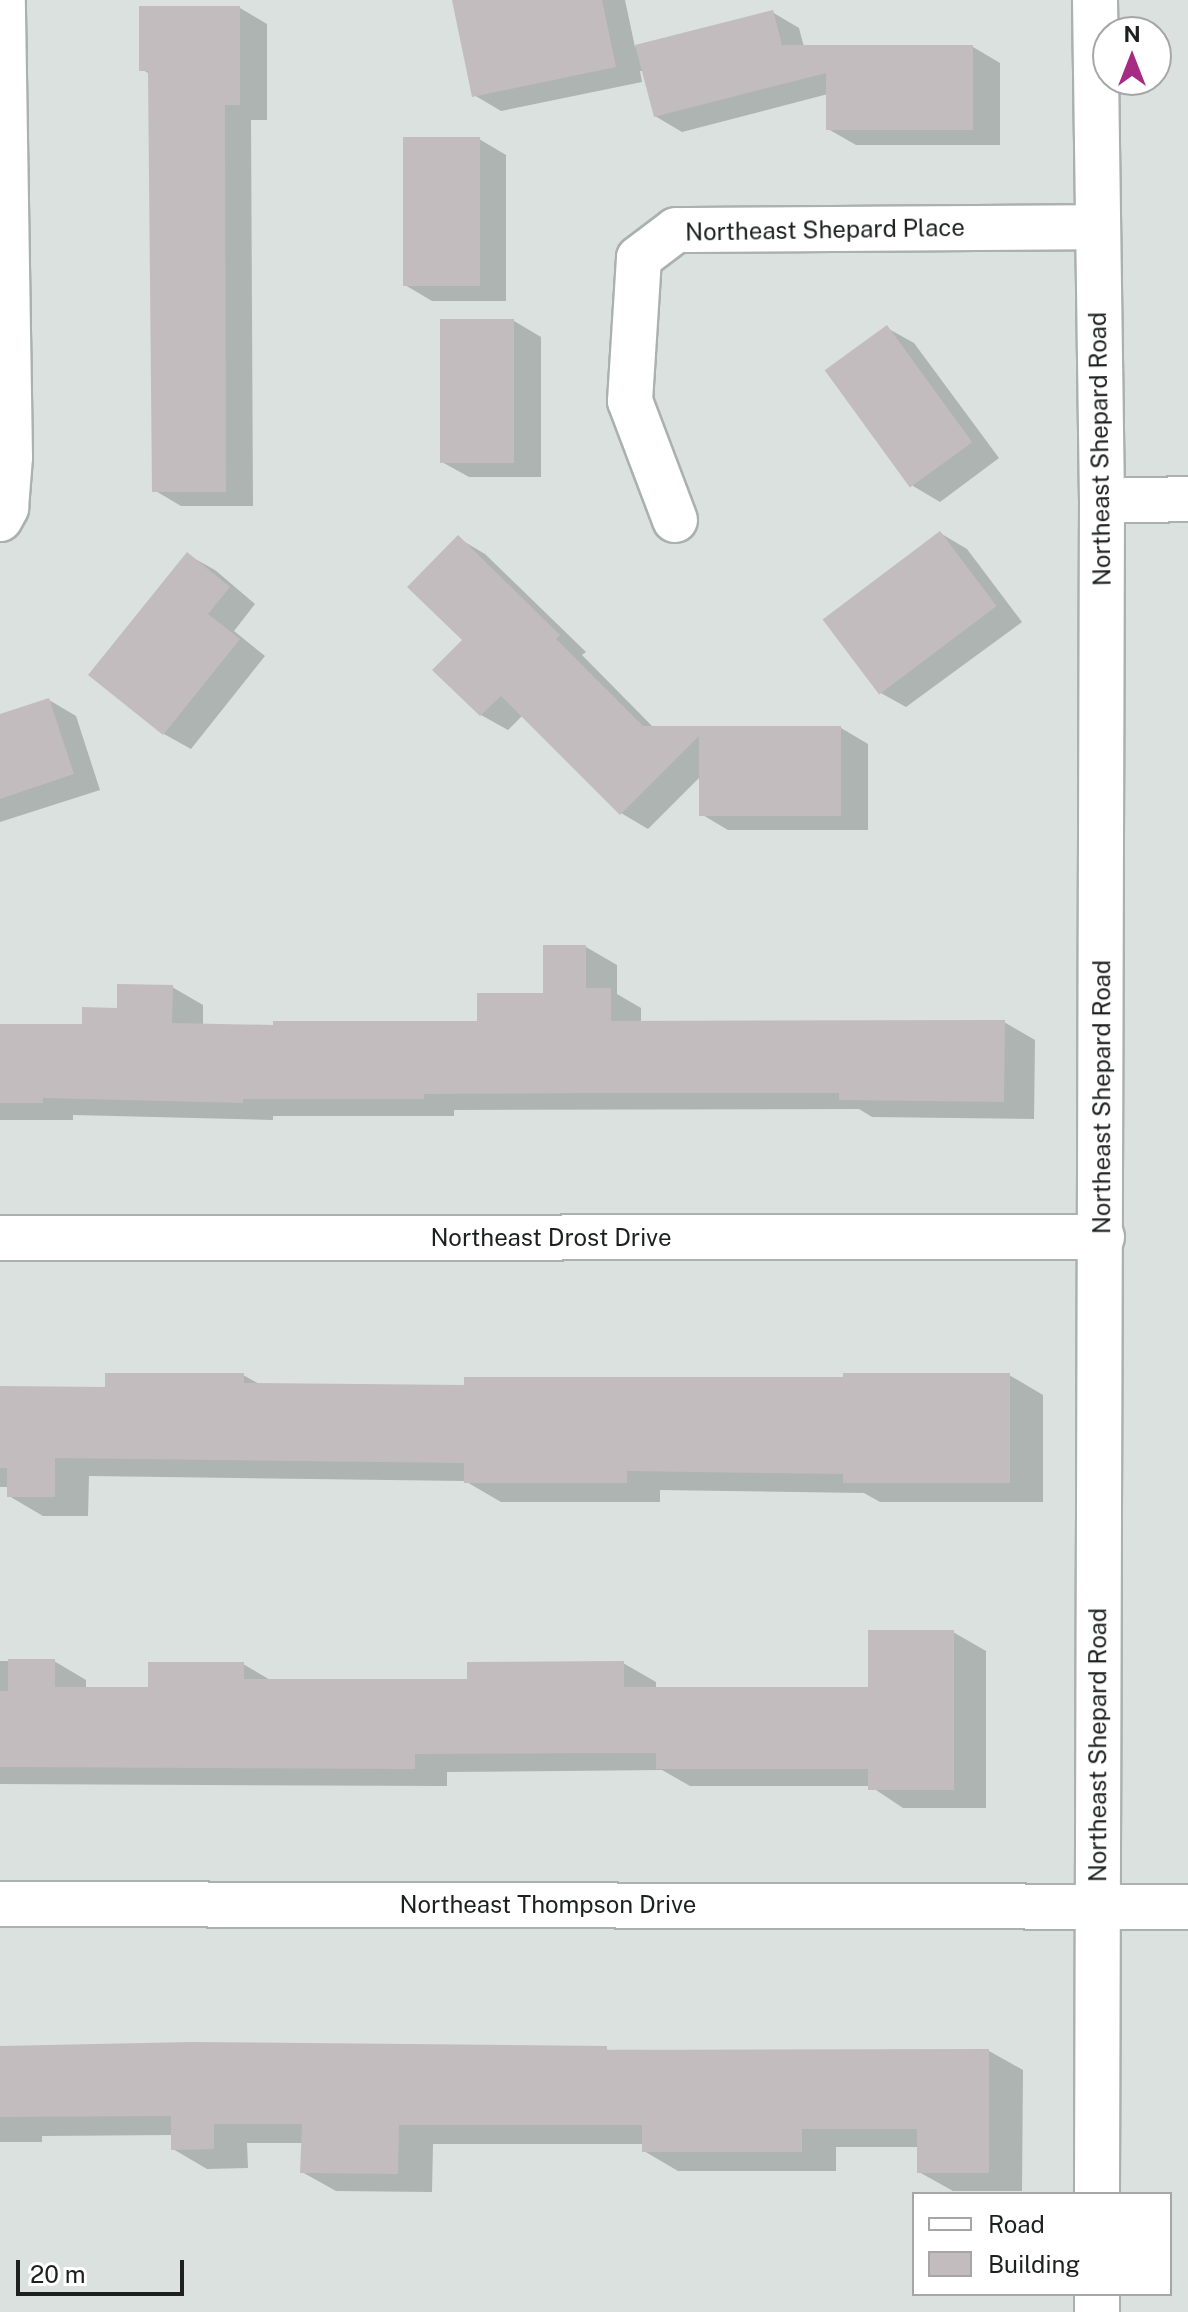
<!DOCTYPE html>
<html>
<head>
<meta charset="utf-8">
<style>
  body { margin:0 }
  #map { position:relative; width:1188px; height:2312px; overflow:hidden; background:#dae1de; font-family:"Public Sans",sans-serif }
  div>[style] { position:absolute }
  .shadow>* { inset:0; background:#0003 }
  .building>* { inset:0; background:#c2bcbf; transform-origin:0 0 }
  .roads { filter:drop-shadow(2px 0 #aab1ae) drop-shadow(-2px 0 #aab1ae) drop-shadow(0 2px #aab1ae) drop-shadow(0 -2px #aab1ae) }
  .street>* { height:44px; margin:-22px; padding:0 22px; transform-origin:22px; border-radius:22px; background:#fff }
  span { translate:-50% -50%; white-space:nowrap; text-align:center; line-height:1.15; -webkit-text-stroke:6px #fff; paint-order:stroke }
  .street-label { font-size:24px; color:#1d201f }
  .legend { position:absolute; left:912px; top:2192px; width:260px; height:104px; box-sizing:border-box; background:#fff; border:2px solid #a5a6a5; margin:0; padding:10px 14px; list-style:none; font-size:24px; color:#1d201f }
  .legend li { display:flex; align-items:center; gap:16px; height:40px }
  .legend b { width:40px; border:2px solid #a5a6a5 }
  .north { position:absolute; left:1092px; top:16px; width:80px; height:80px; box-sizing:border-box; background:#fff; border:2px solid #a5a6a5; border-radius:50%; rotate:0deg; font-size:22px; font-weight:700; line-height:32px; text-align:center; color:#1d201f }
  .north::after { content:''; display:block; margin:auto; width:28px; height:36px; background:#a52c82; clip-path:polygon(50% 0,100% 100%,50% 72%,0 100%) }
  .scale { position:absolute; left:16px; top:2260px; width:168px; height:36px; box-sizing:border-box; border:4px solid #1d201f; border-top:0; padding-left:10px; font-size:24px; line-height:28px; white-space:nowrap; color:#1d201f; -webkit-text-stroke:6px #fff; paint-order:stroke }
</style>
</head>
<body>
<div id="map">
  <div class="shadow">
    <div style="clip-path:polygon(470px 0,625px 0,635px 47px,772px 12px,799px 28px,804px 47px,973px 47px,1000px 63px,1000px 145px,856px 145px,828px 129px,828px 94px,682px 132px,655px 116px,643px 71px,640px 71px,642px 82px,501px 111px,474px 95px)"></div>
    <div style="clip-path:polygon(240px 8px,267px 24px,267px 120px,251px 120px,253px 506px,181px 506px,154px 490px,150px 74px,141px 69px)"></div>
    <div style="clip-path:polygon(479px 139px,506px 155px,506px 301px,432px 301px,405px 285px)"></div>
    <div style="clip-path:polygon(514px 321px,541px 337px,541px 477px,469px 477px,442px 462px)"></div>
    <div style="clip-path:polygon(887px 328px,914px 343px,999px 458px,940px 502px,913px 486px)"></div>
    <div style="clip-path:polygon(940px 533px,967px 549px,1022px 622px,906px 707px,879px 692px)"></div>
    <div style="clip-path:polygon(458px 538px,485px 554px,586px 652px,582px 655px,654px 728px,841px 728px,868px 744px,868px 830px,728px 830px,701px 814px,701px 776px,648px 829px,621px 813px,523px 715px,508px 730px,481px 715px,435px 670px,465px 640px)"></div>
    <div style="clip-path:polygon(188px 555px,215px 570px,255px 604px,234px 631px,265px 656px,191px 749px,164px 734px)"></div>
    <div style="clip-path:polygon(49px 700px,76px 716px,100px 790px,0 822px,0 716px)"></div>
    <div style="clip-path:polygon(586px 947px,617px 965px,617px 994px,641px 1008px,641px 1023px,1004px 1022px,1035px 1040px,1034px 1119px,872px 1117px,859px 1109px,454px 1110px,454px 1116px,273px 1116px,273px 1120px,73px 1115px,73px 1120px,0 1120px,0 1025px,84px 1026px,172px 987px,203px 1005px,203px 1026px,479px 1023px,545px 995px)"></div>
    <div style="clip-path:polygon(243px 1375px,261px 1385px,466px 1387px,1009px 1375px,1043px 1395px,1043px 1502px,880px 1502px,864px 1493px,660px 1490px,660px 1502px,501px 1502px,465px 1481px,89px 1476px,88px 1516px,43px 1516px,9px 1496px,9px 1487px,0 1487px,0 1388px,107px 1389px)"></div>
    <div style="clip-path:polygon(953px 1632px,986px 1651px,986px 1808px,903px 1808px,870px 1786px,690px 1786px,662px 1770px,447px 1772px,447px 1786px,0 1784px,0 1661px,54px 1661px,86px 1680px,86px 1689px,150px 1689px,243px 1664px,272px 1681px,469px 1681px,623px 1663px,656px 1682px,656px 1689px,870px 1689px)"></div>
    <div style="clip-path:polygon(0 2048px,989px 2051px,1023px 2070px,1022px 2191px,953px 2191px,919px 2172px,919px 2147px,836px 2147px,836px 2171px,678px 2171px,644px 2151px,644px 2144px,433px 2144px,432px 2192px,336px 2191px,302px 2172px,303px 2143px,247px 2143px,248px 2168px,207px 2169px,173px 2149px,173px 2135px,42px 2136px,42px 2142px,0 2142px)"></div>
  </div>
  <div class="building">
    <div style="clip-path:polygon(452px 0,602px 0,616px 67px,472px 97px)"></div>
    <div style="clip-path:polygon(139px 6px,240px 6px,240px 105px,225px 105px,226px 492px,152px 492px,148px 71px,139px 71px)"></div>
    <div style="clip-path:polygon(773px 10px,782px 45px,973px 45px,973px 130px,826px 130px,826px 73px,654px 117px,635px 45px)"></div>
    <div style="left:403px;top:137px;width:77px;height:149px"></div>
    <div style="left:440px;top:319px;width:74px;height:144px"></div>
    <div style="left:887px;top:325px;width:145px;height:77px;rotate:54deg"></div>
    <div style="left:940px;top:531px;width:94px;height:147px;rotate:53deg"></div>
    <div style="clip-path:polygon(458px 535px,560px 635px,556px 639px,643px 726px,841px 726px,841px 816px,699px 816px,699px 736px,620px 815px,501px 696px,480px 716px,432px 670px,462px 640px,407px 587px)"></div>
    <div style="clip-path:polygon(187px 552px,230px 587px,208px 614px,240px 639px,163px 735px,88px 675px)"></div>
    <div style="clip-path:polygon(49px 698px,74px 774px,0 799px,0 714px)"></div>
    <div style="clip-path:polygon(543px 945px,586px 945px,586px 988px,611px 988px,611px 1021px,1005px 1020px,1004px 1102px,839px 1100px,839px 1093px,611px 1093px,424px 1094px,424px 1099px,243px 1099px,243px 1103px,43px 1098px,43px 1103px,0 1103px,0 1024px,82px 1024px,82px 1007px,117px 1008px,117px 984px,173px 985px,172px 1023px,273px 1025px,273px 1021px,477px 1021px,477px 993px,543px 993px)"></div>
    <div style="clip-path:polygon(105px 1373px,244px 1373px,244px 1383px,464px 1385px,464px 1377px,843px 1377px,843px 1373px,1010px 1373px,1010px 1483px,843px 1483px,843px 1474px,627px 1471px,627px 1483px,464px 1483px,464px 1463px,55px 1458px,55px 1497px,7px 1497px,7px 1468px,0 1468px,0 1386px,105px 1387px)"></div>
    <div style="clip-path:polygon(868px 1630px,954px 1630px,954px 1790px,868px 1790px,868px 1769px,656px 1769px,656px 1753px,415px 1754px,415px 1769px,0 1767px,0 1691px,8px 1691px,8px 1659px,55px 1659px,55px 1687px,148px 1687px,148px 1662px,244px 1662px,244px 1679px,467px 1679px,467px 1662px,624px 1661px,624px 1687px,868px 1687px)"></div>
    <div style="clip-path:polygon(192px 2042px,607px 2046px,607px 2050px,989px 2049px,989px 2173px,917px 2173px,917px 2129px,802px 2129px,802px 2152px,642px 2152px,642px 2125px,399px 2125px,398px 2174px,300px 2173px,302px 2124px,214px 2124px,214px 2149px,171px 2150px,171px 2116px,0 2117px,0 2046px)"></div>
  </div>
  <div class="roads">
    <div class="street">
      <div style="left:1095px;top:0;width:501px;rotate:89.2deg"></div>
      <div style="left:1102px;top:501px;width:1693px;rotate:90.17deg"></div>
      <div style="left:1102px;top:501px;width:86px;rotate:-1.3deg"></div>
      <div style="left:0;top:519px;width:13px;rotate:-61deg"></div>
      <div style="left:6px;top:508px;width:51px;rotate:-85.5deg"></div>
      <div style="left:10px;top:457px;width:457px;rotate:-90.9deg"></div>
      <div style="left:675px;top:520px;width:127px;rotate:-110.7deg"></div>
      <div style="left:630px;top:401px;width:143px;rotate:-86.4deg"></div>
      <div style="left:639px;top:258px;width:46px;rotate:-37.1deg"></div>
      <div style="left:676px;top:230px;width:422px;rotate:-0.4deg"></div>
      <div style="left:0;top:1238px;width:1102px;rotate:-0.05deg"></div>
      <div style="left:0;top:1904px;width:1188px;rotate:0.14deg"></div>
      <div style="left:1097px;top:2294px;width:18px;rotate:90deg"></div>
    </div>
  </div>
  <div class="street-label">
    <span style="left:825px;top:230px;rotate:-1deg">Northeast Shepard Place</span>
    <span style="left:1100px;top:449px;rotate:-91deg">Northeast Shepard Road</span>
    <span style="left:1102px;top:1097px;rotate:-90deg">Northeast Shepard Road</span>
    <span style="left:551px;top:1238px">Northeast Drost Drive</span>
    <span style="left:1098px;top:1745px;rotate:-90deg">Northeast Shepard Road</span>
    <span style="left:548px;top:1905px">Northeast Thompson Drive</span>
  </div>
  <ul class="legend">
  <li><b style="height:10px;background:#fff"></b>Road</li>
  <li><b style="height:22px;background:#c2bcbf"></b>Building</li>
  </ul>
  <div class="north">N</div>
  <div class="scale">20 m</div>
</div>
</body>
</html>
